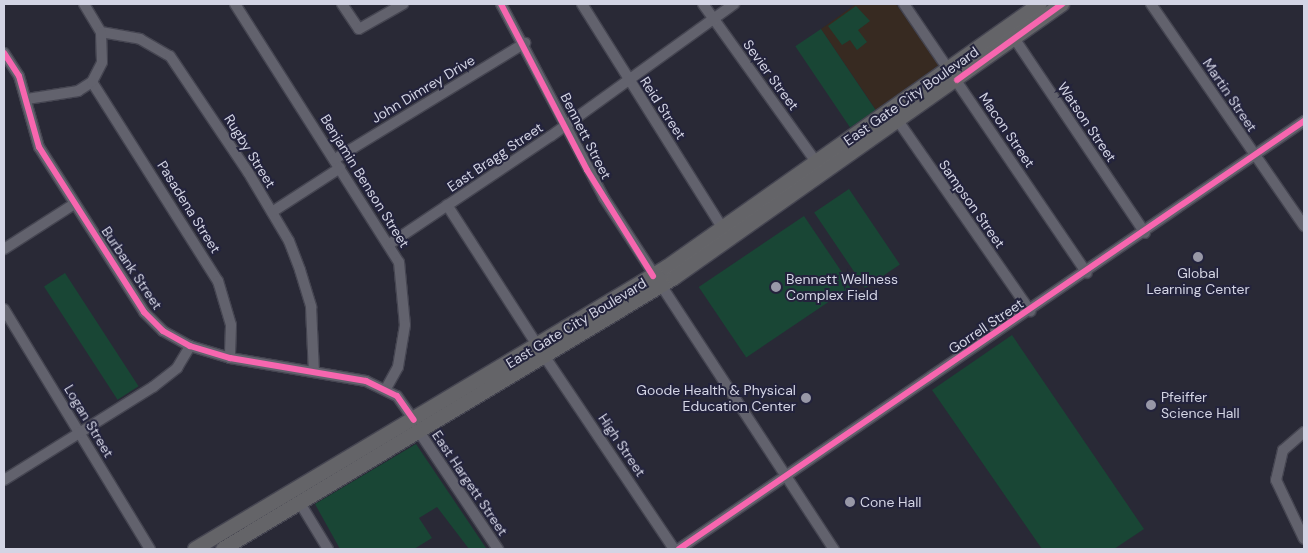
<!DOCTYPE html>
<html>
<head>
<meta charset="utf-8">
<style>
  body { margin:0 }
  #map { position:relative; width:1308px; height:553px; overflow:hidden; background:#292936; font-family:"DM Sans",sans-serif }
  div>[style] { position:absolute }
  .commercial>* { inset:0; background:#372a21 }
  .green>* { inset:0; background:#194635; transform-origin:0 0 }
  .roads { filter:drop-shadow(1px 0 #454551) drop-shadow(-1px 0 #454551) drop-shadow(0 1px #454551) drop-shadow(0 -1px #454551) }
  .minor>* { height:10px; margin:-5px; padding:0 5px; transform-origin:5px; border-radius:5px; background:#62626d }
  .major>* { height:14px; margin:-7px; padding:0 7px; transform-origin:7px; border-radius:7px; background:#646468 }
  .cycleway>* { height:6px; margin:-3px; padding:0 3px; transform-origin:3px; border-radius:3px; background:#f766af }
  .dots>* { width:14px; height:14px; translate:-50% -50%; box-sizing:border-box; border:2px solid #23233c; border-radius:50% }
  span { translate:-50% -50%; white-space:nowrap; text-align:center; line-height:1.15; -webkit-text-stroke:4px #23233c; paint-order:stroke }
  .street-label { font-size:14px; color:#d3d4e4 }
  .poi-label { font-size:14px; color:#d3d4e4 }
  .left { translate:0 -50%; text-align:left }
  .right { translate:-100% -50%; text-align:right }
  .frame { position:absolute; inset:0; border:5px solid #d3d4e4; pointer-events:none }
</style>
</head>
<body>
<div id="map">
  <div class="commercial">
    <div style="clip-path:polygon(856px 4px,896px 4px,939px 65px,876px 110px,821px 29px)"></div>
  </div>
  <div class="green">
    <div style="clip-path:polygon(856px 6px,870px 21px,858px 30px,867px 42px,857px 50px,850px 40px,842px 45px,828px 26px)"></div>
    <div style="left:821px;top:29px;width:98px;height:31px;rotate:56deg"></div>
    <div style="left:849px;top:189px;width:91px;height:42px;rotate:56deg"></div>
    <div style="left:804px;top:216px;width:85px;height:127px;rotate:56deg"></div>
    <div style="left:65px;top:273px;width:135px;height:25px;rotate:57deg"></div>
    <div style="clip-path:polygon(1012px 335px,1144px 529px,1114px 549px,1042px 549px,932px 390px)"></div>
    <div style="clip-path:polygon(416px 444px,486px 548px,469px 549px,437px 507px,419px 518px,432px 538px,414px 549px,340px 549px,315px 504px)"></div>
  </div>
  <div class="roads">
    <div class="minor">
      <div style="left:84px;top:4px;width:33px;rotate:59deg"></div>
      <div style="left:101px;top:32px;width:40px;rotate:10deg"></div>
      <div style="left:140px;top:39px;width:34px;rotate:30deg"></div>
      <div style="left:170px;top:56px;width:140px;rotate:56.1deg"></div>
      <div style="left:248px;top:172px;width:80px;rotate:59.3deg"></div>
      <div style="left:289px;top:241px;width:31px;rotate:69deg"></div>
      <div style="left:300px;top:270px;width:39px;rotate:73deg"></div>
      <div style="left:311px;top:307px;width:65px;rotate:87.4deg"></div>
      <div style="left:235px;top:4px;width:306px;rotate:57.6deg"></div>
      <div style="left:399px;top:262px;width:63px;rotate:84.6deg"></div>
      <div style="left:405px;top:325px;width:43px;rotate:99.5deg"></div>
      <div style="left:398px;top:367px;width:25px;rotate:119deg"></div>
      <div style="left:342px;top:4px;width:30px;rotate:56deg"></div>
      <div style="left:359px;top:29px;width:51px;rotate:-29.6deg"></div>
      <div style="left:501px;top:4px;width:220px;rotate:62deg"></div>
      <div style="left:604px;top:198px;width:420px;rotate:56.8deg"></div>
      <div style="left:582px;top:4px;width:263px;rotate:57.9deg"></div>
      <div style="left:703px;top:4px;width:196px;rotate:54.4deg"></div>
      <div style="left:904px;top:4px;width:325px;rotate:55.8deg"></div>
      <div style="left:1151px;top:4px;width:270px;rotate:55.4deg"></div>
      <div style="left:1010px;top:32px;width:242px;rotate:56.1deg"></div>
      <div style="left:4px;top:53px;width:27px;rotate:57deg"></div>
      <div style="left:19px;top:76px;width:74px;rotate:74.3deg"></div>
      <div style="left:39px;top:147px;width:196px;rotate:57.5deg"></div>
      <div style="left:144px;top:312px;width:27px;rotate:45deg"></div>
      <div style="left:163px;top:331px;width:31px;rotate:29deg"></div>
      <div style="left:190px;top:346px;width:42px;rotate:16.7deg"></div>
      <div style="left:230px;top:358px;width:138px;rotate:9.6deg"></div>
      <div style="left:366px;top:381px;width:34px;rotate:26deg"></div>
      <div style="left:397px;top:396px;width:29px;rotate:55deg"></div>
      <div style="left:92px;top:82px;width:236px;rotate:57.7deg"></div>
      <div style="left:218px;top:281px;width:46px;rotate:73.5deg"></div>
      <div style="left:231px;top:325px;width:33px;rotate:92deg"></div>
      <div style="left:27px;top:99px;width:52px;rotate:-8.9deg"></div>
      <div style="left:78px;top:91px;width:17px;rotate:-33deg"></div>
      <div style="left:92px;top:82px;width:22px;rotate:-63deg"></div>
      <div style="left:102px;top:62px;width:30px;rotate:-92deg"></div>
      <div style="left:894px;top:115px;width:239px;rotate:55.2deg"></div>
      <div style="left:335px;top:159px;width:223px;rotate:-31.4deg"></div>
      <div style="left:447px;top:205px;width:168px;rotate:57.2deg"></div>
      <div style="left:272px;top:212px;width:81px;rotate:-32.9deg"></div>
      <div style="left:391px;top:243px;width:192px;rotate:-33.8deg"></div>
      <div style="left:551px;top:136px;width:226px;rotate:-35.8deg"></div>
      <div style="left:4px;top:249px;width:83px;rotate:-32.7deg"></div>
      <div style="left:4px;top:309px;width:281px;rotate:58.7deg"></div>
      <div style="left:545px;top:357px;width:231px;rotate:56.1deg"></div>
      <div style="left:1304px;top:432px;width:28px;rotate:139deg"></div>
      <div style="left:1283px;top:450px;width:31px;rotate:103deg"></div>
      <div style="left:1276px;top:480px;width:65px;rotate:64.6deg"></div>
      <div style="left:420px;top:433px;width:140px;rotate:56.1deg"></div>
      <div style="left:4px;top:480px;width:176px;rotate:-32deg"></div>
      <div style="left:153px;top:387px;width:31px;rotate:-38deg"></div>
      <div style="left:177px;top:368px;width:26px;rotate:-59deg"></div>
      <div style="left:300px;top:503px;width:54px;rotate:58.7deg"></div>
      <div style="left:679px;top:549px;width:758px;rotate:-34.4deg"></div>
    </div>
    <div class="major">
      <div style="left:195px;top:549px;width:550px;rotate:-30.86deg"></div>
      <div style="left:667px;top:267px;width:456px;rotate:-35.2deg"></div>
      <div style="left:223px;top:549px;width:526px;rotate:-31deg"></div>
      <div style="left:674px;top:278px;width:475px;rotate:-35.2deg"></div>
    </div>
  </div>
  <div class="cycleway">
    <div style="left:501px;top:4px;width:187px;rotate:62.6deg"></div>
    <div style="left:587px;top:170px;width:125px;rotate:58.1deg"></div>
    <div style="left:4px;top:53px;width:27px;rotate:57deg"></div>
    <div style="left:19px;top:76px;width:74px;rotate:74.3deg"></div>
    <div style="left:39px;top:147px;width:196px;rotate:57.5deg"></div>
    <div style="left:144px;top:312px;width:27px;rotate:45deg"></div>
    <div style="left:163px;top:331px;width:31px;rotate:29deg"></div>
    <div style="left:190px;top:346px;width:42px;rotate:16.7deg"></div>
    <div style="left:230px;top:358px;width:138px;rotate:9.6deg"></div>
    <div style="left:366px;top:381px;width:34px;rotate:26deg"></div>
    <div style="left:397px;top:396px;width:29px;rotate:55deg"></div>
    <div style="left:957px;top:80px;width:130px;rotate:-35.9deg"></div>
    <div style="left:679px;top:549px;width:758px;rotate:-34.4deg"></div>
  </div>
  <div class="dots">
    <div style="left:1198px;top:257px;background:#9898a7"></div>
    <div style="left:776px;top:287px;background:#9898a7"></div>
    <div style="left:806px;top:398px;background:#9898a7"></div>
    <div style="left:1151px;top:405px;background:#9898a7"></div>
    <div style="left:850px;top:502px;background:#9898a7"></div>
  </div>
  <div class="street-label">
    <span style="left:771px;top:75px;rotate:54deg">Sevier Street</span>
    <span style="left:423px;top:89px;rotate:-31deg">John Dimrey Drive</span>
    <span style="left:1230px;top:95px;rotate:56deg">Martin Street</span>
    <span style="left:911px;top:96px;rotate:-35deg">East Gate City Boulevard</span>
    <span style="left:663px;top:108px;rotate:57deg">Reid Street</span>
    <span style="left:1087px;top:122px;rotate:56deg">Watson Street</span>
    <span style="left:1007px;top:130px;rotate:56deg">Macon Street</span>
    <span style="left:586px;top:136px;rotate:63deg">Bennett Street</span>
    <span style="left:250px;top:151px;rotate:58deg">Rugby Street</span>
    <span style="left:495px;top:157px;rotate:-34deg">East Bragg Street</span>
    <span style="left:365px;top:181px;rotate:58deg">Benjamin Benson Street</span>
    <span style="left:972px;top:204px;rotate:55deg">Sampson Street</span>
    <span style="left:189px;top:207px;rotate:58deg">Pasadena Street</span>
    <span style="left:132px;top:268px;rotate:56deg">Burbank Street</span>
    <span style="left:576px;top:323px;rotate:-31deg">East Gate City Boulevard</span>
    <span style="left:986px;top:326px;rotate:-34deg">Gorrell Street</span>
    <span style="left:89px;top:421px;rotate:59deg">Logan Street</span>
    <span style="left:622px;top:445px;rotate:56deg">High Street</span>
    <span style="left:470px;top:483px;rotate:56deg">East Hargett Street</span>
  </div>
  <div class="poi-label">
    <span style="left:1198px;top:281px">Global<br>Learning Center</span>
    <span class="left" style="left:786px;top:287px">Bennett Wellness<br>Complex Field</span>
    <span class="right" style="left:796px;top:398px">Goode Health &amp; Physical<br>Education Center</span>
    <span class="left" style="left:1161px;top:405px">Pfeiffer<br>Science Hall</span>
    <span class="left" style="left:860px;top:502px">Cone Hall</span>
  </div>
  <div class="frame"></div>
</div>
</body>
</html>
